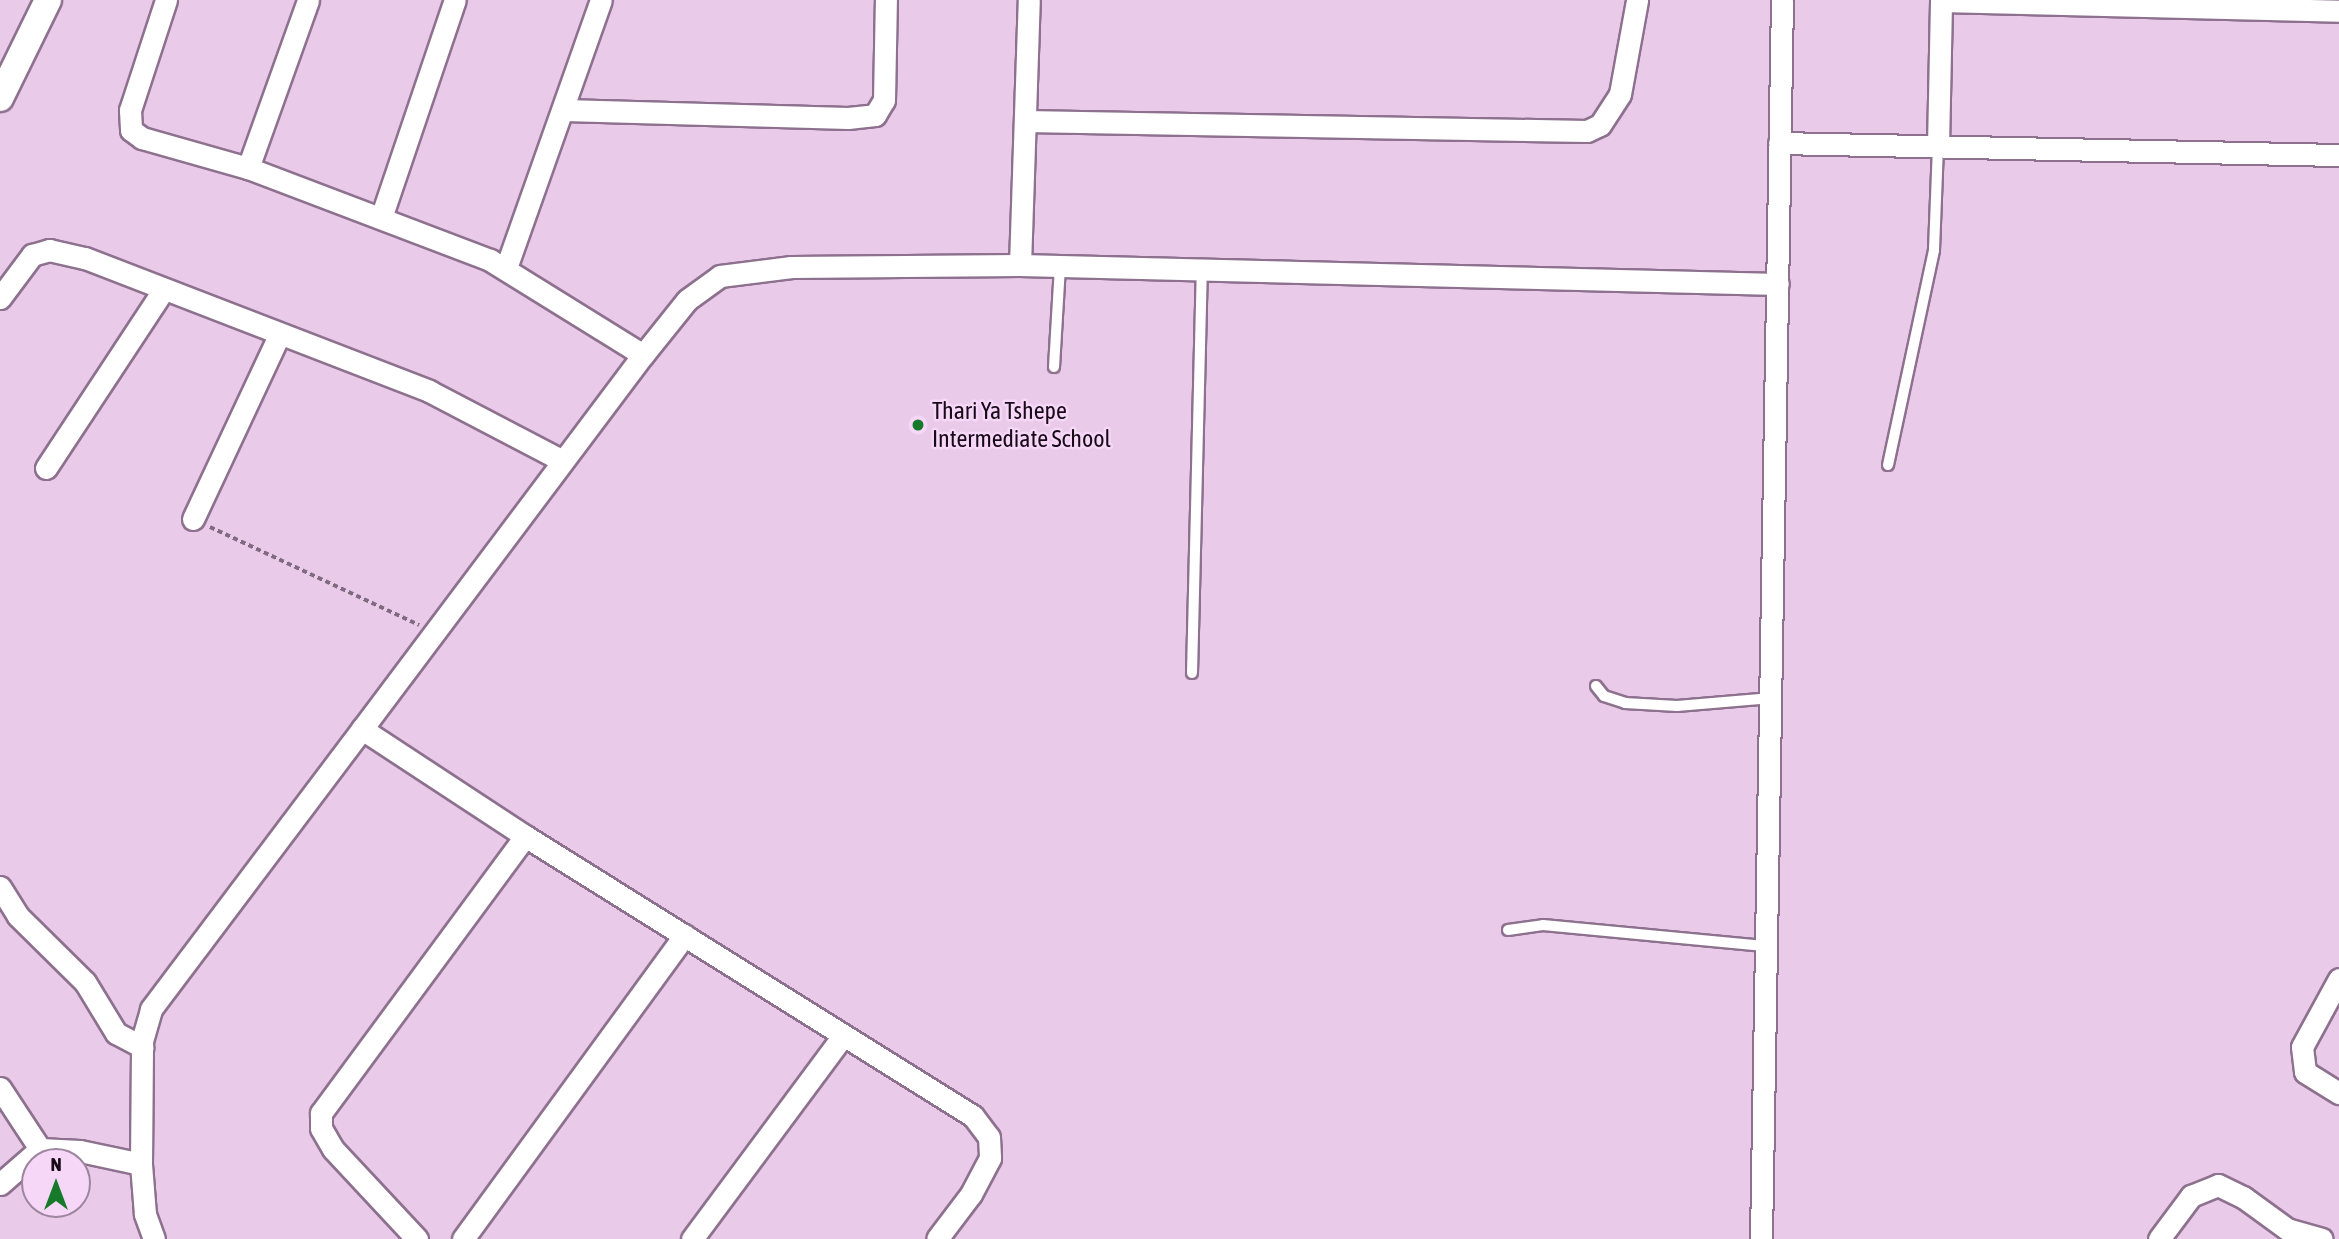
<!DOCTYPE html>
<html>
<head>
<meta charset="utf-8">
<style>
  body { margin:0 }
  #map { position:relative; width:2339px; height:1239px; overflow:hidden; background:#e9cae9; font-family:"Asap Condensed",sans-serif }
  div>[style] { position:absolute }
  .path>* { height:3.5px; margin-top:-1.75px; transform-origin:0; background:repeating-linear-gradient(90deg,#7f6a7f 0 5px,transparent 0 8.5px) }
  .roads { filter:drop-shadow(2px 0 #8d718e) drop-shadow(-2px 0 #8d718e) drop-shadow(0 2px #8d718e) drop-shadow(0 -2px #8d718e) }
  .service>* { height:10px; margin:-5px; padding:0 5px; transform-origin:5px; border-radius:5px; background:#fff }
  .minor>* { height:21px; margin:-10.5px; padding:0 10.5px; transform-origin:10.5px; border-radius:10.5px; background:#fff }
  .tertiary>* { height:26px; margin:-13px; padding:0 13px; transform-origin:13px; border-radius:13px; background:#fff }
  .dots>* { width:19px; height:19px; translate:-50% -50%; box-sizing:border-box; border:4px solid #f6d7f7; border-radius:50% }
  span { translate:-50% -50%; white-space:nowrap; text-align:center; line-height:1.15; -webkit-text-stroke:5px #f6d7f7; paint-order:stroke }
  .poi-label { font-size:24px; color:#160b16 }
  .left { translate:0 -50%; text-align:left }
  .north { position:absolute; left:21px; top:1148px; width:70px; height:70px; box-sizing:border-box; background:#f6d7f7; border:2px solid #9c859d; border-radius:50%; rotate:0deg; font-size:19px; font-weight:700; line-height:28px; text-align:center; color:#160b16 }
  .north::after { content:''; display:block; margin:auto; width:24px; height:32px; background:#17792a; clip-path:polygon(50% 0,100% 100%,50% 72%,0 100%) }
</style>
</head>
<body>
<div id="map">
  <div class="path">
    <div style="left:210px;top:527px;width:231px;rotate:25.1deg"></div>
  </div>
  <div class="roads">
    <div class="service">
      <div style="left:1054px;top:367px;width:100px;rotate:-86.6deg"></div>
      <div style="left:1888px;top:465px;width:220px;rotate:-77.9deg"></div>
      <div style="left:1934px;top:250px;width:104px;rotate:-87.8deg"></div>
      <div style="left:1192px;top:673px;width:404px;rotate:-88.6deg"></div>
      <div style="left:1596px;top:686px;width:13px;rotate:51deg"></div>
      <div style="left:1604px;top:696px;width:22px;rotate:18deg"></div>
      <div style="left:1625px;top:703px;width:52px;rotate:3.3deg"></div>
      <div style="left:1677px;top:706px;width:95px;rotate:-4.8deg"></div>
      <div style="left:1508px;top:930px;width:35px;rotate:-8deg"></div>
      <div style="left:1543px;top:925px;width:225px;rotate:5.4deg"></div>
    </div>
    <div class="minor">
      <div style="left:166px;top:0;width:116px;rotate:108.1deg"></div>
      <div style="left:130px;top:110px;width:20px;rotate:87deg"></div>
      <div style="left:131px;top:130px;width:14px;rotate:36deg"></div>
      <div style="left:142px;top:138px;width:110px;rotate:15.8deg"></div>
      <div style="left:248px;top:168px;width:259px;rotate:20.8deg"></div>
      <div style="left:490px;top:260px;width:180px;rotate:31.8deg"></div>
      <div style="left:1941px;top:1px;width:398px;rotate:1.4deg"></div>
      <div style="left:564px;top:110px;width:284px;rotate:1.6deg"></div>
      <div style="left:848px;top:118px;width:27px;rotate:-6deg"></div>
      <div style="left:875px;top:115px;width:17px;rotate:-59deg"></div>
      <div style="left:884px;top:100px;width:100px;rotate:-88.9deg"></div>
      <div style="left:1025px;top:121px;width:562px;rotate:1.02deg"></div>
      <div style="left:1587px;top:131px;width:14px;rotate:-25deg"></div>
      <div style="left:1600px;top:125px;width:37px;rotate:-57deg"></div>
      <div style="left:1620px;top:94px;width:96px;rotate:-79.7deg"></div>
      <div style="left:1779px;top:143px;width:560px;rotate:1.23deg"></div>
      <div style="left:1938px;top:146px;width:146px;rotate:-88.8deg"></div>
      <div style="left:248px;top:168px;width:178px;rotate:-70.3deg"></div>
      <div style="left:381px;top:218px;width:230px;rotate:-71.3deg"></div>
      <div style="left:1020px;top:265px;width:265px;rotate:-88.1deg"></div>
      <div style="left:506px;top:268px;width:284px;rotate:-70.5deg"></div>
      <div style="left:0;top:298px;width:54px;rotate:-53.3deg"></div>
      <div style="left:32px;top:255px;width:18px;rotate:-16deg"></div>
      <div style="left:49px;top:250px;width:37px;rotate:13deg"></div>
      <div style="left:85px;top:258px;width:369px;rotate:21.1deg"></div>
      <div style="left:429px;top:391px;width:149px;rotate:27.6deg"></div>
      <div style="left:46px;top:468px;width:214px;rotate:-56.6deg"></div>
      <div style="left:193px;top:519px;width:203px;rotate:-64.9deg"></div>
      <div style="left:362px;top:729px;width:468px;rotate:-53.1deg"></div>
      <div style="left:643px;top:355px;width:70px;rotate:-51.3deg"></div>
      <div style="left:687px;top:300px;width:41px;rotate:-36deg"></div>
      <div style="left:720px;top:276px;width:72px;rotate:-7.2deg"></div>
      <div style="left:791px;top:267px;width:229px;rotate:-0.5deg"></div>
      <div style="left:1020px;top:265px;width:758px;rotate:1.44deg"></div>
      <div style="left:0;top:887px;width:34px;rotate:58deg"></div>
      <div style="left:18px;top:916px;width:94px;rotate:44.6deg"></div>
      <div style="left:85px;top:982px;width:60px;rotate:58.7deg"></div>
      <div style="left:116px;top:1033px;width:30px;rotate:28deg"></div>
      <div style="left:2339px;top:979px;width:77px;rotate:118.6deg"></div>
      <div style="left:2302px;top:1047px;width:25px;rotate:83deg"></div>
      <div style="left:2305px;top:1072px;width:40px;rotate:32deg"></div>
      <div style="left:0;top:1088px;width:73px;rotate:56.7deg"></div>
      <div style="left:0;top:1184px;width:53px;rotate:-41.2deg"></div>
      <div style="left:40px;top:1149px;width:40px;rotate:2.9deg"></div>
      <div style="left:80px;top:1151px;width:62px;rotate:12deg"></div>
      <div style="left:154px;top:1239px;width:27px;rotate:-110deg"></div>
      <div style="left:145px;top:1214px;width:50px;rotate:-94.6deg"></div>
      <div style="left:141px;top:1164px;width:123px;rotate:-89.5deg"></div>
      <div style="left:142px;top:1041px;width:33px;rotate:-74deg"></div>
      <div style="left:151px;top:1009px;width:351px;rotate:-53deg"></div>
      <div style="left:362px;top:729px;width:195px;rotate:33.3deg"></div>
      <div style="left:525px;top:836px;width:528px;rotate:32.01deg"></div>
      <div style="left:973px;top:1116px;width:26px;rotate:53deg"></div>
      <div style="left:989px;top:1137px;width:21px;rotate:87deg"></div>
      <div style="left:990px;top:1158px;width:41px;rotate:117.8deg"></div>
      <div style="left:971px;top:1194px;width:56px;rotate:127.1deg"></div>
      <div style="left:417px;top:1239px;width:123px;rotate:-133deg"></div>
      <div style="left:333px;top:1149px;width:24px;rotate:-120deg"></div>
      <div style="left:321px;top:1128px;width:15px;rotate:-90deg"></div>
      <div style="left:321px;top:1113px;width:344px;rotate:-53.6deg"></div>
      <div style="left:463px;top:1239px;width:376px;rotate:-53.9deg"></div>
      <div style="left:692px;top:1239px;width:253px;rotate:-53.4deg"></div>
      <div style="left:1761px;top:1239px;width:1239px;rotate:-89.03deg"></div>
      <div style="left:2159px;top:1239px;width:54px;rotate:-53.3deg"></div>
      <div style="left:2191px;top:1196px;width:29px;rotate:-22deg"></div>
      <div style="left:2218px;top:1185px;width:28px;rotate:26deg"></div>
      <div style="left:2243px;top:1197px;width:54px;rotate:36deg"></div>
      <div style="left:2287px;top:1229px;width:36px;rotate:16deg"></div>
    </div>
    <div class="tertiary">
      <div style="left:0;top:98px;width:109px;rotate:-63.9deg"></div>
    </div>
  </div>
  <div class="dots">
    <div style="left:918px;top:425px;background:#17792a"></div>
  </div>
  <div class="poi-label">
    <span class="left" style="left:932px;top:425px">Thari Ya Tshepe<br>Intermediate School</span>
  </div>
  <div class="north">N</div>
</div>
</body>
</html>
